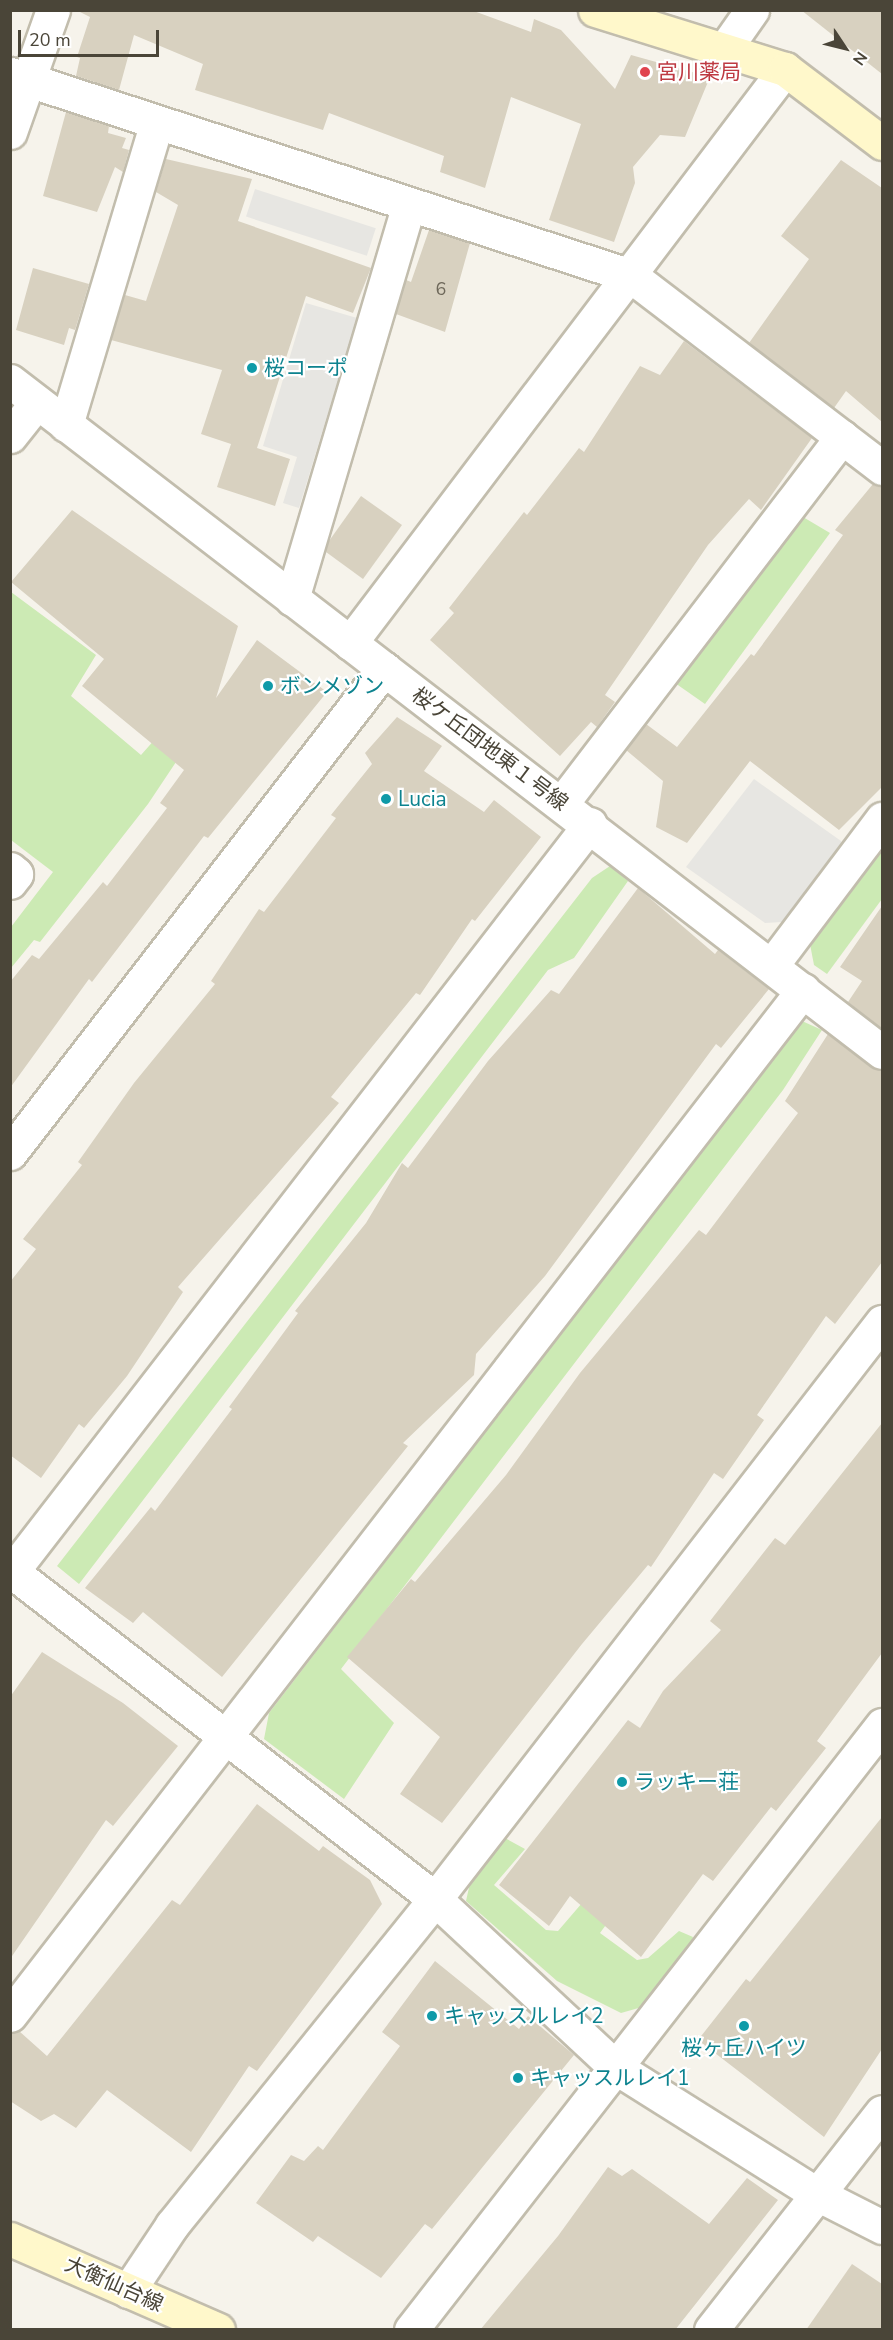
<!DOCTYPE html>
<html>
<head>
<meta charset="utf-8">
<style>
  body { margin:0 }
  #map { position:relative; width:893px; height:2340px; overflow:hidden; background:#f6f3eb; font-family:"Nunito Sans","Noto Sans JP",sans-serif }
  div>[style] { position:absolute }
  .green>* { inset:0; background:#cceab4 }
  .parking>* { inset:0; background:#e7e6e2; transform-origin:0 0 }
  .building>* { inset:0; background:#d8d1c0 }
  .roads { filter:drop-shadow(2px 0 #c2bdad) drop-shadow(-2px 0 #c2bdad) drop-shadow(0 2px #c2bdad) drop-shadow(0 -2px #c2bdad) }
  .street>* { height:33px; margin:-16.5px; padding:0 16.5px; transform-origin:16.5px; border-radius:16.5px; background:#fff }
  .secondary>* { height:33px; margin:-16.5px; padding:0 16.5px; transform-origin:16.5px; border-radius:16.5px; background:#fff8cb }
  .dots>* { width:16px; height:16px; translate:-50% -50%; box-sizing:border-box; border:3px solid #fff; border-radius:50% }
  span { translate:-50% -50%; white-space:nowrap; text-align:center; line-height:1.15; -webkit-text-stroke:4.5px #fff; paint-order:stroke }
  .number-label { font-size:18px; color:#6e685a }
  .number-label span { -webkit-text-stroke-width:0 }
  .health-label { font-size:21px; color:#be3a42 }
  .left { translate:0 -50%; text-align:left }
  .culture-label { font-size:21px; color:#0d838f }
  .street-label { font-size:21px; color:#4a4538 }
  .frame { position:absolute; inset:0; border:12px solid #4a4538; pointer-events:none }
  .north { position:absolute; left:815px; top:18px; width:60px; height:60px; -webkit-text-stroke:4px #fff; paint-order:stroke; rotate:125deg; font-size:16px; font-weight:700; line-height:24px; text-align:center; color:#4a4538 }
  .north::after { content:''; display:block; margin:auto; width:21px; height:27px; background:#4a4538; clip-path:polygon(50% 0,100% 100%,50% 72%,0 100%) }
  .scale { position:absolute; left:18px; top:30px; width:141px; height:27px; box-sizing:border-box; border:3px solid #4a4538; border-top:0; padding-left:8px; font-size:18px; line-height:21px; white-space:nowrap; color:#4a4538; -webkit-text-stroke:4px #fff; paint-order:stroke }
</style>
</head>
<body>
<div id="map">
  <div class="green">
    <div style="clip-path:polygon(803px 517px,830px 533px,705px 704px,675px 683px)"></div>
    <div style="clip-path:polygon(11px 592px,96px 655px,71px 696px,141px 755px,188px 702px,176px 762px,148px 804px,40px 942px,34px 940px,11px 968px,11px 927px,53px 872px,11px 840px)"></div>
    <div style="clip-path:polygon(882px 839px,882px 899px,827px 974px,814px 965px,809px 939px)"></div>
    <div style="clip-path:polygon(610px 866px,628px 881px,574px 958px,548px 970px,79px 1584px,57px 1566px,592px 878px)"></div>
    <div style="clip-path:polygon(802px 1021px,822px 1030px,783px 1090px,341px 1669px,394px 1723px,344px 1799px,264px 1739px,269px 1713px)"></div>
    <div style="clip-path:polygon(505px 1838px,525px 1849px,494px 1885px,546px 1930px,558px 1931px,625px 1853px,645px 1871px,600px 1933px,637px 1960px,648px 1958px,679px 1931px,693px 1937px,687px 1953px,642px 2007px,621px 2013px,557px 1981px,466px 1901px,470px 1883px)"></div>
  </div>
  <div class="parking">
    <div style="left:255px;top:189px;width:127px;height:29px;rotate:18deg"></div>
    <div style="clip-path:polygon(306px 303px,357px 318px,299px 508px,283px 503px,297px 457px,263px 446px)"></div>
    <div style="clip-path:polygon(754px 779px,841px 841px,842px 847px,782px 922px,765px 923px,686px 867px)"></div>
  </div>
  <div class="building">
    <div style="clip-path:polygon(76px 10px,471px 10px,531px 32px,534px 19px,561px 30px,615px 89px,631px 55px,710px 77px,685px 137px,660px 135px,633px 167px,635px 183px,614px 242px,549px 220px,581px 124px,511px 97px,485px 188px,440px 172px,444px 156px,329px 113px,323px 130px,195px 90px,203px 64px,134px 35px,119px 90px,76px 76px,80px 58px,77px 57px,90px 17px)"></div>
    <div style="clip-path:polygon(801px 10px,882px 10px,882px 74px)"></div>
    <div style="clip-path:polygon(66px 112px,109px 126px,108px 133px,126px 138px,122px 148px,129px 150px,123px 172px,115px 167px,97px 212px,43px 196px)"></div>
    <div style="clip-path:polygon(166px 159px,252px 179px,238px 221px,371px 268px,353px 313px,306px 296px,257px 448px,290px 459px,275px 506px,217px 487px,231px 444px,201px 434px,222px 370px,111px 340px,125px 295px,146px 301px,178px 205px,156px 192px)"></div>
    <div style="clip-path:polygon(841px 160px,882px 188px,882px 422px,846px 391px,834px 408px,749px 343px,809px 259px,781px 236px)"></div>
    <div style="clip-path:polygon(429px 230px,470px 243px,445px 332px,396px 314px,406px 280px,411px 282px)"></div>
    <div style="clip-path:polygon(33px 268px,89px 284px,75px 330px,69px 328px,64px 345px,16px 330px)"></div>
    <div style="clip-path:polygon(684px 341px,812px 438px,761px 510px,749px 499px,708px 545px,605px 695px,615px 702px,597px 727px,591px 722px,560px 756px,430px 640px,454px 613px,449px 608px,524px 512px,527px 515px,579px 448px,584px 452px,640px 366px,660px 375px)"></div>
    <div style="clip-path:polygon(873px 484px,882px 486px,882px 787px,839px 830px,750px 761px,687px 843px,656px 827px,663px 781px,626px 750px,646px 724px,677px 747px,751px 654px,754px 656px,843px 535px,835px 530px)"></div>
    <div style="clip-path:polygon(361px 496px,402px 525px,363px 579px,326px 552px,329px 541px)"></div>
    <div style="clip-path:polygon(72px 510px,238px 626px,216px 698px,257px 640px,327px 692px,208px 838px,204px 836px,92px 982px,89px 979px,10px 1088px,10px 982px,32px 955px,39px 959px,103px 882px,107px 886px,167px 808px,160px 803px,184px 770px,82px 686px,104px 659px,11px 582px)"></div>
    <div style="clip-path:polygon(397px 717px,442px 746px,424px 771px,484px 812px,494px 800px,541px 837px,475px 921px,472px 919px,420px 995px,416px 993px,331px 1097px,339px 1103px,178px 1287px,183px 1292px,127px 1376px,84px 1428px,79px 1424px,41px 1478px,10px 1455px,10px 1282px,36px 1249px,23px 1239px,82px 1165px,78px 1162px,134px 1083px,215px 984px,211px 981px,259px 909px,264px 912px,336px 818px,331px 815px,372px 764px,365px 753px)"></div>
    <div style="clip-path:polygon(638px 888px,715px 954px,718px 950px,769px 989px,721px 1048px,716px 1044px,545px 1276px,476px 1354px,474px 1375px,403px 1443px,408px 1446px,222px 1677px,143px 1612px,133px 1623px,85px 1588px,151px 1507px,155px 1511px,232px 1409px,229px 1407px,298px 1313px,295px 1311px,366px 1223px,402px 1163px,408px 1168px,488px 1061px,551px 990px,559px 994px)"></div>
    <div style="clip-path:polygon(882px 906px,882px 1029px,848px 1002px,862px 981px,840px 967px)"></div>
    <div style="clip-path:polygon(828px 1034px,871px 1067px,882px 1070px,882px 1262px,835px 1324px,826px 1316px,757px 1415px,764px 1420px,723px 1479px,714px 1473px,651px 1567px,648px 1565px,582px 1644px,442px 1823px,400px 1794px,440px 1737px,347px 1657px,411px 1579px,415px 1582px,506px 1475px,580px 1373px,699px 1230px,706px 1235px,798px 1113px,785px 1101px)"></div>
    <div style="clip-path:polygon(882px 1423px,882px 1653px,817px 1741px,826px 1748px,776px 1811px,771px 1807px,713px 1881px,703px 1874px,641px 1957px,570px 1896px,549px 1926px,499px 1885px,628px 1720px,640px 1728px,663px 1691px,721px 1630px,710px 1621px,775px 1538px,785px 1545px)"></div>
    <div style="clip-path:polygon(42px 1652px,123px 1703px,178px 1746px,113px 1826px,106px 1820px,10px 1959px,10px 1697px)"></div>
    <div style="clip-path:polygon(257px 1804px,319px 1851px,323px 1846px,370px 1880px,382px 1904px,257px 2071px,249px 2066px,191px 2152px,107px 2090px,76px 2128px,54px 2114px,41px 2121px,10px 2101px,10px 2033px,19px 2031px,47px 2056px,172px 1900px,180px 1905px)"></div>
    <div style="clip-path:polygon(882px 1817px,882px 2049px,824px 2137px,698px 2040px,746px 1979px,750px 1982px)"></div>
    <div style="clip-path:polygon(435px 1961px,519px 2029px,528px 2016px,574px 2055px,432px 2229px,425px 2224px,381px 2278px,318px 2236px,313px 2242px,256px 2203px,291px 2155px,304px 2161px,318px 2146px,323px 2150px,400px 2046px,382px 2032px)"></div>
    <div style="clip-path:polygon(608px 2167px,622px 2176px,632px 2169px,709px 2224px,747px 2178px,778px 2200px,675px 2330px,480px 2330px,558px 2236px)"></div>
    <div style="clip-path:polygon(852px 2264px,882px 2284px,882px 2330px,806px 2330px)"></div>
  </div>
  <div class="roads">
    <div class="street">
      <div style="left:724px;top:50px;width:49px;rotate:-55deg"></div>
      <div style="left:10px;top:74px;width:653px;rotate:18.02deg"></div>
      <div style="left:631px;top:276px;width:316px;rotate:37.4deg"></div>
      <div style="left:10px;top:132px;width:129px;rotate:-70.6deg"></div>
      <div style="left:10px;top:381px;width:1100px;rotate:37.58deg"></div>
      <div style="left:66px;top:425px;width:316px;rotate:-73.3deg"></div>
      <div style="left:10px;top:436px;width:43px;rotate:-51.5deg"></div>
      <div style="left:292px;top:599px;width:412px;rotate:-73.5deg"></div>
      <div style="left:350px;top:643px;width:720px;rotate:-52.84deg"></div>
      <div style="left:562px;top:803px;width:461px;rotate:-52.6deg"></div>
      <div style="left:10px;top:869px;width:8px;rotate:40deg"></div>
      <div style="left:16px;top:874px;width:10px;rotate:127deg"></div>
      <div style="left:772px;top:965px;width:183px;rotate:-53deg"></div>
      <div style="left:10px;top:1153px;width:612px;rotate:-52.31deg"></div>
      <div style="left:10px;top:1570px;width:537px;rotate:37.74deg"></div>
      <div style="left:435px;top:1899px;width:246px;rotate:43deg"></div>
      <div style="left:615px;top:2067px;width:239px;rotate:32.2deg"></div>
      <div style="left:817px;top:2194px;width:73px;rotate:26.9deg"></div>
      <div style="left:10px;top:1574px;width:948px;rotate:-52.28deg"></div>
      <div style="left:10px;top:2015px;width:1296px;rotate:-52.27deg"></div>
      <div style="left:128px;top:2291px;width:79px;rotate:-56.3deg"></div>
      <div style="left:172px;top:2225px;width:419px;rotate:-51.1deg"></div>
      <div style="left:435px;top:1899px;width:730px;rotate:-52.24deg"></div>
      <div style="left:411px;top:2330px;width:767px;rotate:-52.1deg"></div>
      <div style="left:711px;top:2330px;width:277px;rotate:-51.9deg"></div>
    </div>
    <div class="secondary">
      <div style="left:595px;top:10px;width:199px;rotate:17.3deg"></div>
      <div style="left:785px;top:69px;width:122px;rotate:37.3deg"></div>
      <div style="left:10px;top:2239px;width:227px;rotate:23.6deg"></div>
    </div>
  </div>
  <div class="dots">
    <div style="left:645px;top:72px;background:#e0444e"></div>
    <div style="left:252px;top:368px;background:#0f9aa8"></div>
    <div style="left:268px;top:686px;background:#0f9aa8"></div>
    <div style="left:386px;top:799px;background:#0f9aa8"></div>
    <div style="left:622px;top:1782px;background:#0f9aa8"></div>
    <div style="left:432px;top:2016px;background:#0f9aa8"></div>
    <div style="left:744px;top:2026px;background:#0f9aa8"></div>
    <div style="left:518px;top:2078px;background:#0f9aa8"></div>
  </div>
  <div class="number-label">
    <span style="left:441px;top:289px">6</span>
  </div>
  <div class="health-label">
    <span class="left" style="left:657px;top:72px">宮川薬局</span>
  </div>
  <div class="culture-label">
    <span class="left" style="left:264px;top:368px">桜コーポ</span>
    <span class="left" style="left:280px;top:686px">ボンメゾン</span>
    <span class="left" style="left:398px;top:799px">Lucia</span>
    <span class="left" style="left:634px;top:1782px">ラッキー荘</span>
    <span class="left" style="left:444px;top:2016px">キャッスルレイ2</span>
    <span style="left:744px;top:2048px">桜ヶ丘ハイツ</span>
    <span class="left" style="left:530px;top:2078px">キャッスルレイ1</span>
  </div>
  <div class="street-label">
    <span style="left:490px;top:749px;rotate:37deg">桜ケ丘団地東１号線</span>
    <span style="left:114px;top:2284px;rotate:24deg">大衡仙台線</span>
  </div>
  <div class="frame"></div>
  <div class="north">N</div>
  <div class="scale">20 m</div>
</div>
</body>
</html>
